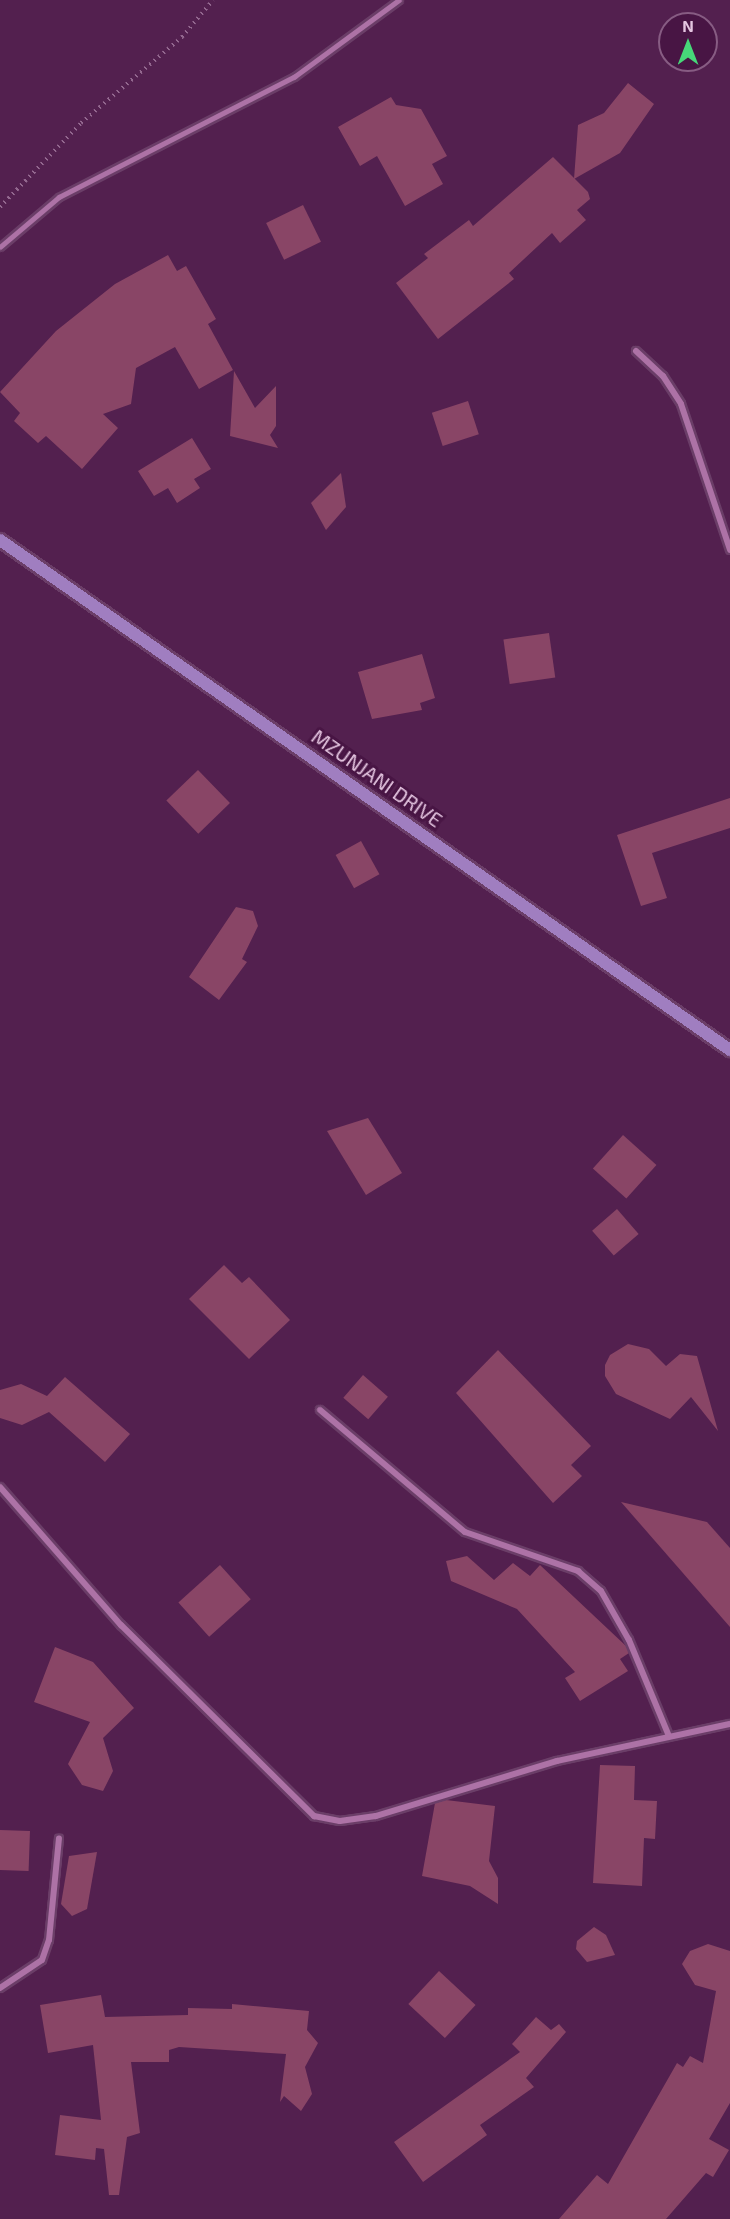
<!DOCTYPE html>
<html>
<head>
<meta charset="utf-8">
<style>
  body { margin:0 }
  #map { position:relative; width:730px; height:2219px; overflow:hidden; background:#53204f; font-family:"Exo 2",sans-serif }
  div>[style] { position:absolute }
  .building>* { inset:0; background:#894566; transform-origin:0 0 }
  .path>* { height:4px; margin-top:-2px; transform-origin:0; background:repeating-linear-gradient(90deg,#93688f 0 1.5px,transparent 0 6px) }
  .roads { filter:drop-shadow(2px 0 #6b3e68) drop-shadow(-2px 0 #6b3e68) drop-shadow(0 2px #6b3e68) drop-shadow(0 -2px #6b3e68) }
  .lane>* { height:4.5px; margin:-2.25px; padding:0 2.25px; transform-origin:2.25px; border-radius:2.25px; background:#ad72a6 }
  .street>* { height:6px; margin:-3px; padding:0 3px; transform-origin:3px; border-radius:3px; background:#ad72a6 }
  .secondary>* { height:12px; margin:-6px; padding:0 6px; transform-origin:6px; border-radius:6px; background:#a07ec0 }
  span { translate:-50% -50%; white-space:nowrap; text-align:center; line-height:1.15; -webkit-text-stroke:6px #481544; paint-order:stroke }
  .street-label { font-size:20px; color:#e5c6e1 }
  .north { position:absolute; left:658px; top:12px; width:60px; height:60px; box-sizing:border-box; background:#481544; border:2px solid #875c83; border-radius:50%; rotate:0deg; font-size:16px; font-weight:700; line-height:24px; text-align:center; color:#e5c6e1 }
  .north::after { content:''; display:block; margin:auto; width:21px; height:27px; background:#47d779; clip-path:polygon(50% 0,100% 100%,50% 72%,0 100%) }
</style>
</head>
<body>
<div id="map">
  <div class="building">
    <div style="clip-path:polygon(628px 83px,654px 104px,620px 153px,574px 179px,578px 125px,604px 113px)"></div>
    <div style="clip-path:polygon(391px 97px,396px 105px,421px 109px,447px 156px,432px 164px,443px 184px,405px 206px,377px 156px,360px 166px,338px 127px)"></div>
    <div style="clip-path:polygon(553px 157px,588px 192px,590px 199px,577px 210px,586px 220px,560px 243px,552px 233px,509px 273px,514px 279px,438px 339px,396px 283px,428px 258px,424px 254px,469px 220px,473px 226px)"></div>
    <div style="left:303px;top:205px;width:41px;height:41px;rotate:64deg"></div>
    <div style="clip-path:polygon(168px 255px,177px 271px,186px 266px,216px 319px,208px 324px,233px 370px,199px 389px,175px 347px,136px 368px,131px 404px,103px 414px,118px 428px,82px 469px,46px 436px,38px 443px,14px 421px,20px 413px,0 392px,56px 331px,115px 284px)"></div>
    <div style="clip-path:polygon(234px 371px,255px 408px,276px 386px,276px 426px,270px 435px,278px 448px,230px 436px)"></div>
    <div style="left:468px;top:401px;width:35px;height:38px;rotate:72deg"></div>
    <div style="clip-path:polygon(192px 438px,211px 469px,194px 479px,200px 488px,177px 503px,168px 488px,154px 496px,138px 471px)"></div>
    <div style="clip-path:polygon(341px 473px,346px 507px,326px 530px,311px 503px)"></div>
    <div style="left:549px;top:633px;width:45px;height:46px;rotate:82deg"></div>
    <div style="clip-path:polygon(422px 654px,435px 698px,420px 703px,422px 710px,372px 719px,358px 672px)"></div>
    <div style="left:198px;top:770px;width:46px;height:44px;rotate:46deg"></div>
    <div style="clip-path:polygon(730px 798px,730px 828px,652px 853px,667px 898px,641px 906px,617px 835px)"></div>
    <div style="left:361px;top:841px;width:38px;height:29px;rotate:61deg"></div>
    <div style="clip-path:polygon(236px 907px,253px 911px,258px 926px,242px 959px,247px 962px,219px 1000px,189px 977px)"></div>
    <div style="clip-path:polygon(368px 1118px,402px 1173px,366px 1195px,327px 1131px)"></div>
    <div style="left:623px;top:1135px;width:45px;height:45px;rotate:42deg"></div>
    <div style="left:617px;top:1209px;width:33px;height:33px;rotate:49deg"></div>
    <div style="clip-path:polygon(224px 1265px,242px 1283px,249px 1277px,290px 1320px,249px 1359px,189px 1299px)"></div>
    <div style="clip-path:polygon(628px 1344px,649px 1349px,666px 1366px,680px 1354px,697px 1356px,718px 1431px,691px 1397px,670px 1419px,616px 1394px,605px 1376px,605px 1365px,610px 1355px)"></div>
    <div style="clip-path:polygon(498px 1350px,591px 1446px,571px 1465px,582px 1476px,553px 1503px,456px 1393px)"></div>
    <div style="left:363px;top:1375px;width:33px;height:30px;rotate:41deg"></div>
    <div style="clip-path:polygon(65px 1377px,130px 1434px,105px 1462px,49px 1412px,22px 1425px,0 1418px,0 1390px,21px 1384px,47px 1396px)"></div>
    <div style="clip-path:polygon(621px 1502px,707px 1522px,730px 1548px,730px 1627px)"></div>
    <div style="clip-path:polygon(467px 1556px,494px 1580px,513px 1563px,530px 1576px,540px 1565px,626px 1646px,629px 1653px,620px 1659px,628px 1671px,580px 1701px,565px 1678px,575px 1672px,517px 1609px,451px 1581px,446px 1561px)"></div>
    <div style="left:220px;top:1565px;width:46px;height:56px;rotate:48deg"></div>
    <div style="clip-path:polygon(55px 1647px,93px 1662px,134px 1708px,103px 1738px,113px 1771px,103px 1791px,82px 1785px,68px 1764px,90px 1722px,34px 1702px)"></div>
    <div style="clip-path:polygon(600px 1765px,635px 1766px,634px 1800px,657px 1801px,655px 1839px,644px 1838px,642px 1886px,593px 1883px)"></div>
    <div style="clip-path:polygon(446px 1800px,495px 1806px,489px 1861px,498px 1878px,498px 1904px,470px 1886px,422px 1876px,435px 1803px)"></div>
    <div style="left:0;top:1830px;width:30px;height:40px;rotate:2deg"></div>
    <div style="clip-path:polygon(97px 1852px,87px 1909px,72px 1916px,61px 1904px,69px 1856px)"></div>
    <div style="clip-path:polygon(594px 1927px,606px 1935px,615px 1955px,587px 1962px,576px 1949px,577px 1941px)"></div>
    <div style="clip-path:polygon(708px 1944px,730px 1951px,730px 2103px,709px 2139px,729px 2150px,713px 2177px,706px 2173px,666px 2219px,559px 2219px,597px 2175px,608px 2184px,677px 2063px,683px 2067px,690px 2056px,703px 2063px,716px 1991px,695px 1985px,682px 1964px,690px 1951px)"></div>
    <div style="left:439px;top:1971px;width:50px;height:45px;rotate:43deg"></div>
    <div style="clip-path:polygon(101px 1995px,105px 2017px,188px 2015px,188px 2008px,232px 2009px,232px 2004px,309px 2011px,307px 2030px,318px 2043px,305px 2067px,312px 2094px,301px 2111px,284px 2096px,280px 2102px,286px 2054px,179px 2047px,169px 2050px,169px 2062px,131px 2062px,140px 2133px,127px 2137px,119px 2195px,109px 2195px,104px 2149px,96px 2148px,95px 2160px,55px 2155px,60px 2115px,101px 2120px,93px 2045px,48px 2053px,40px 2005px)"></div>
    <div style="clip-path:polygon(536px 2017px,551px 2030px,559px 2024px,566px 2032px,526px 2078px,534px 2087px,480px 2125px,487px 2135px,423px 2182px,394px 2142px,520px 2052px,512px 2044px)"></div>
  </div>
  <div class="path">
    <div style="left:0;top:207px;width:117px;rotate:-46deg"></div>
    <div style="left:81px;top:123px;width:133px;rotate:-40.4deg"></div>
    <div style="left:182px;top:37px;width:48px;rotate:-50deg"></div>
  </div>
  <div class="roads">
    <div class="lane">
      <div style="left:0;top:247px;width:77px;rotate:-40.3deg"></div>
      <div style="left:59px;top:197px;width:264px;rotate:-27.1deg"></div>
      <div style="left:294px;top:77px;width:130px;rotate:-36.3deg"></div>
    </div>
    <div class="street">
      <div style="left:636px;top:351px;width:37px;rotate:43deg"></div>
      <div style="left:663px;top:376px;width:33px;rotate:57deg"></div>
      <div style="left:681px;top:404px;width:154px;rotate:71.4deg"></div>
      <div style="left:320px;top:1410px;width:189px;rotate:40.1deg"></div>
      <div style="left:465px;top:1532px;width:120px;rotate:19deg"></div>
      <div style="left:578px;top:1571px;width:30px;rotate:41deg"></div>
      <div style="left:601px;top:1591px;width:56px;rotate:60.3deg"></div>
      <div style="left:629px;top:1640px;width:104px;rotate:67.4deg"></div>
      <div style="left:0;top:1487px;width:184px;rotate:48.8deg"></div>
      <div style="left:121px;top:1625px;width:272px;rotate:44.7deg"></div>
      <div style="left:314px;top:1816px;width:26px;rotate:11deg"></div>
      <div style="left:340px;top:1821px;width:36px;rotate:-8deg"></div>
      <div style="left:376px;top:1816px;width:189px;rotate:-16.9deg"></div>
      <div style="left:557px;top:1761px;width:177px;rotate:-12.1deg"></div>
      <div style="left:0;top:1988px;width:50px;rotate:-33.7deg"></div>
      <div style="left:42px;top:1960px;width:21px;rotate:-71deg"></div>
      <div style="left:49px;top:1940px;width:102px;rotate:-84.4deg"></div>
    </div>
    <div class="secondary">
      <div style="left:0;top:540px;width:891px;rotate:34.94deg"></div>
    </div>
  </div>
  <div class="street-label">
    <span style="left:377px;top:778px;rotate:35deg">MZUNJANI DRIVE</span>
  </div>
  <div class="north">N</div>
</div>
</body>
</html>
